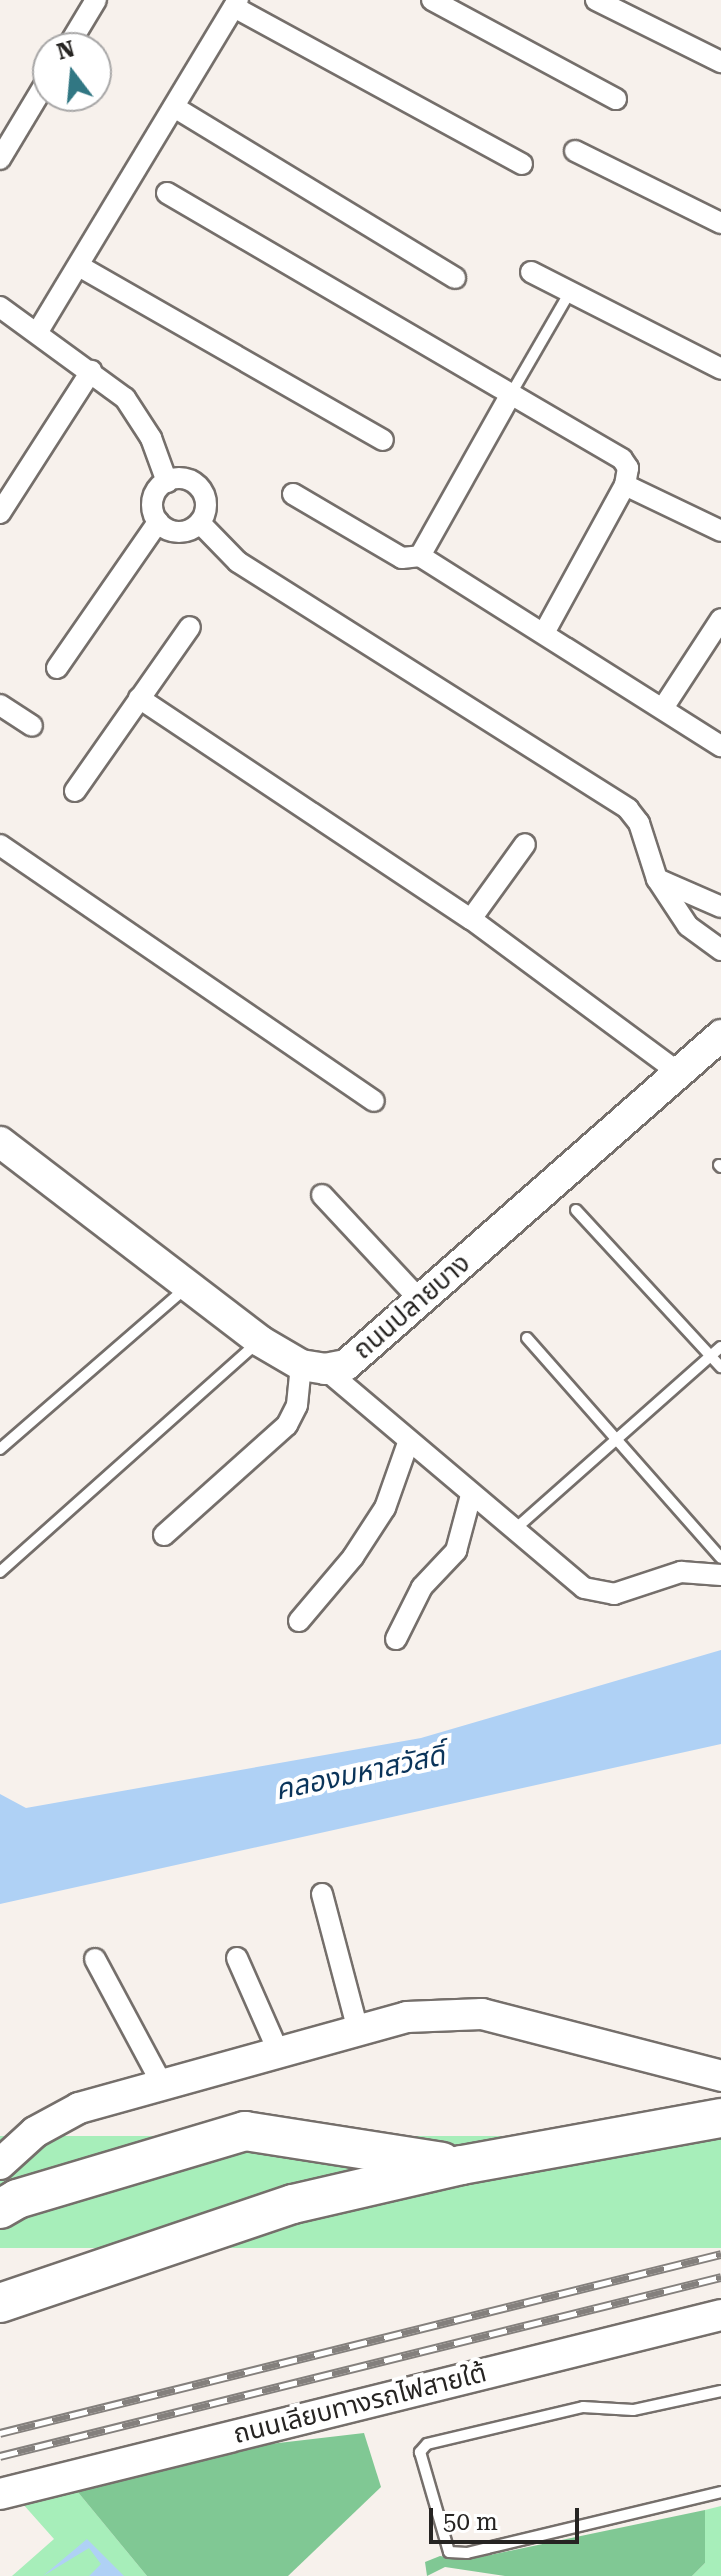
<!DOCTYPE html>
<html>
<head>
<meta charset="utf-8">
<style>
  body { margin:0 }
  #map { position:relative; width:721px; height:2576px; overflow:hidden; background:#f7f1ec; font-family:"Roboto Serif","Noto Sans Thai",serif }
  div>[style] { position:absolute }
  .green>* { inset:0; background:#a7eeba; transform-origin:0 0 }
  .forest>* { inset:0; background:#80c894 }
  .water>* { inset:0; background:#afd1f5 }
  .roads { filter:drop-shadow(2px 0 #756f6b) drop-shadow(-2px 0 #756f6b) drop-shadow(0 2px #756f6b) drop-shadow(0 -2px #756f6b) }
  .lane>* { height:10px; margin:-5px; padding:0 5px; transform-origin:5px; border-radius:5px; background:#fff }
  .street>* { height:20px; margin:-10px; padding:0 10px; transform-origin:10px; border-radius:10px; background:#fff }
  .street>.ring { margin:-10px; padding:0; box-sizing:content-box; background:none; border:20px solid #fff; border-radius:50% }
  .secondary>* { height:30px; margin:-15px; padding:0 15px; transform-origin:15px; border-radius:15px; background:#fff }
  .highway>* { height:38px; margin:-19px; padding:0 19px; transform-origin:19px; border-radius:19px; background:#fff }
  .rail>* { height:9px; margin-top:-4.5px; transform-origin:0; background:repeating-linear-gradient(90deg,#fff 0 18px,#84807d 0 36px); box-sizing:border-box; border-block:2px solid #84807d }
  span { translate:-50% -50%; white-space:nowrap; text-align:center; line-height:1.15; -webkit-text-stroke:8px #fff; paint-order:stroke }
  .street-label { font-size:26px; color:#262422 }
  .water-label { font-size:28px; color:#0a345a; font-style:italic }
  .north { position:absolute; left:32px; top:32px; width:80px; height:80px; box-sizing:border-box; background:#fff; border:2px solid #a8a7a7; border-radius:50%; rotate:344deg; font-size:22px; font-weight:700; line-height:32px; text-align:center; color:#262422 }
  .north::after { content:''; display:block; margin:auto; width:28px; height:36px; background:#317783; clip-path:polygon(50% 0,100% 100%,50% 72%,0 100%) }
  .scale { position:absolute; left:429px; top:2508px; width:150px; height:36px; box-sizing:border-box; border:4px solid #262422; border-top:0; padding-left:10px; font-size:24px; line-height:28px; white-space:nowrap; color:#262422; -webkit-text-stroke:6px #fff; paint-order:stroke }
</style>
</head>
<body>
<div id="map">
  <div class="green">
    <div style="left:721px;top:2136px;width:112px;height:744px;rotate:90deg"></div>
    <div style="clip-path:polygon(77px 2491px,147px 2576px,12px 2576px,54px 2539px,22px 2503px)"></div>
    <div style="clip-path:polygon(721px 2506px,721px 2576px,692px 2576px,705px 2563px,705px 2510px)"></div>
  </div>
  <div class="forest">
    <div style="clip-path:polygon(364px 2433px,381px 2487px,288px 2576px,147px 2576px,77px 2491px,270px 2444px)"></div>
    <div style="clip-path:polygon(705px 2510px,705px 2563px,692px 2576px,505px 2576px,445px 2567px,427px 2576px,425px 2562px,440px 2556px,466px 2560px)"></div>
  </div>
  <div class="water">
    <div style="clip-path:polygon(721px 1650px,721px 1744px,0 1904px,0 1794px,26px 1808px,421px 1738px)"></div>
    <div style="clip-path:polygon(87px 2539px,124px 2576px,89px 2576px,101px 2564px,89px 2548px,43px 2576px)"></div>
  </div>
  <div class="roads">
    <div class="lane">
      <div style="left:511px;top:394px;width:118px;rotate:-60deg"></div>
      <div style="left:719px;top:1165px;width:3px;rotate:45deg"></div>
      <div style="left:576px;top:1210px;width:214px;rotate:47.3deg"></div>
      <div style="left:527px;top:1338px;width:293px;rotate:48.6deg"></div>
      <div style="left:0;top:1449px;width:247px;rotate:-40.9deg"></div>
      <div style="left:514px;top:1530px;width:276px;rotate:-41.5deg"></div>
      <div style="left:0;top:1572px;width:346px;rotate:-41.7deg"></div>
      <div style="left:721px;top:2391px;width:90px;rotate:167.8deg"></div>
      <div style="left:633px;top:2410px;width:50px;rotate:-176.6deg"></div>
      <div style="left:583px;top:2407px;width:160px;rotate:166.7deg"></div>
      <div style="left:427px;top:2444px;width:11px;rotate:131deg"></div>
      <div style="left:420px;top:2452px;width:104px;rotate:73.8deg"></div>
      <div style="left:449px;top:2552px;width:18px;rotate:3deg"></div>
      <div style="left:467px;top:2553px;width:261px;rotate:-13.5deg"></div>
    </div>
    <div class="street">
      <div style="left:432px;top:0;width:209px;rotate:28.3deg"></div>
      <div style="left:596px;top:0;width:140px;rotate:26.4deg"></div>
      <div style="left:234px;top:7px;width:328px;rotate:28.6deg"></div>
      <div style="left:67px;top:48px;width:56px;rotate:-58.9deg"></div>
      <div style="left:174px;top:107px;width:329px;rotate:31.3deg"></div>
      <div style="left:575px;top:151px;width:163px;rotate:26.3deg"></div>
      <div style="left:0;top:159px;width:93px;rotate:-59deg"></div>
      <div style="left:167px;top:193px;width:527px;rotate:30.31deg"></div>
      <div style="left:622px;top:459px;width:11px;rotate:56deg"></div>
      <div style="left:628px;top:468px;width:17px;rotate:100deg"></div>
      <div style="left:625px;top:485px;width:166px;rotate:118.7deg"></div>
      <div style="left:79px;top:266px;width:350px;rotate:29.8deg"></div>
      <div style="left:531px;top:272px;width:213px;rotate:27deg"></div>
      <div style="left:0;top:307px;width:155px;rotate:36.1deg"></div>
      <div style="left:125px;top:398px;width:48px;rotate:57deg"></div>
      <div style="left:151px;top:438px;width:47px;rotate:70deg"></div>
      <div style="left:37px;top:333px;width:389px;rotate:-58.9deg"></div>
      <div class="ring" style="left:152px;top:478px;width:34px;height:34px"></div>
      <div style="left:625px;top:485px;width:106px;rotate:25.6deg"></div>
      <div style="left:293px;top:494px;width:126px;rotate:30.4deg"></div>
      <div style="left:402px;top:558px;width:18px;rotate:-6deg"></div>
      <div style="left:420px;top:556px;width:356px;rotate:32.3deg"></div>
      <div style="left:0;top:513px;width:169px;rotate:-57.3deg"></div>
      <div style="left:200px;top:523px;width:54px;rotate:45.7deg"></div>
      <div style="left:238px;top:562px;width:462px;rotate:32.3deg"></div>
      <div style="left:628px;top:809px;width:18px;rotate:52deg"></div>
      <div style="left:639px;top:823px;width:59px;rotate:72.2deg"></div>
      <div style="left:657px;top:879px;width:56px;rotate:56.6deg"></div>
      <div style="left:688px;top:926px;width:41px;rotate:36deg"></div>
      <div style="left:420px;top:556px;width:186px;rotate:-60.7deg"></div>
      <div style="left:57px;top:668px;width:178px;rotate:-55.3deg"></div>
      <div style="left:139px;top:698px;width:399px;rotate:33.7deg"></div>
      <div style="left:471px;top:919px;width:259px;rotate:36.5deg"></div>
      <div style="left:0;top:705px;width:38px;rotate:33deg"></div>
      <div style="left:663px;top:708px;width:106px;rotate:-56.9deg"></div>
      <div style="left:75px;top:791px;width:200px;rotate:-55deg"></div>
      <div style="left:0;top:845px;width:453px;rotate:34.4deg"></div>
      <div style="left:657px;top:879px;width:70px;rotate:23.6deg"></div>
      <div style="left:471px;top:919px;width:92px;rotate:-54.2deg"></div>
      <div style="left:322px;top:1195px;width:144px;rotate:47deg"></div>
      <div style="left:325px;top:1369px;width:339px;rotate:40.2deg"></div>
      <div style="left:584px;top:1588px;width:31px;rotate:11deg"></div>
      <div style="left:614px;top:1594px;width:71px;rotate:-18.2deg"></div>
      <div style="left:681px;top:1572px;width:40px;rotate:4.3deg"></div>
      <div style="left:164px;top:1535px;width:165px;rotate:-41.8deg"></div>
      <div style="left:287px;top:1425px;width:22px;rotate:-63deg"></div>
      <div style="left:297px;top:1405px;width:40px;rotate:-84.3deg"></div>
      <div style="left:299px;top:1621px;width:84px;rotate:-49.8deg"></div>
      <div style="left:353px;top:1557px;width:59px;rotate:-56.9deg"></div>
      <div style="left:385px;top:1508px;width:69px;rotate:-70.5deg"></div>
      <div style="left:396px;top:1639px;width:58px;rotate:-63.4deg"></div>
      <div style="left:422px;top:1587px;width:50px;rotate:-46.6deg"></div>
      <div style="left:456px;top:1551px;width:58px;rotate:-75deg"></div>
      <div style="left:322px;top:1894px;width:141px;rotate:75.2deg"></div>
      <div style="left:237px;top:1958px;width:102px;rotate:66.2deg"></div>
      <div style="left:95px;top:1959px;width:140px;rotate:61.8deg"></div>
    </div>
    <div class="secondary">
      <div style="left:0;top:1142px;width:327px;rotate:37.4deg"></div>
      <div style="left:260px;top:1341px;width:48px;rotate:30.3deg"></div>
      <div style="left:301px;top:1365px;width:24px;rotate:9deg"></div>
      <div style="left:325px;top:1369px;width:21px;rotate:-11deg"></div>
      <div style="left:346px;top:1365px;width:500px;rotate:-41.3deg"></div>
      <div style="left:0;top:2164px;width:47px;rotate:-42.4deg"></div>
      <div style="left:35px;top:2132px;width:50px;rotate:-28.6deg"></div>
      <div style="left:79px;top:2108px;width:340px;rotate:-15.5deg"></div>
      <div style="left:407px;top:2017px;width:75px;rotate:-2.3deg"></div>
      <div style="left:482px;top:2014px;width:247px;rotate:14.5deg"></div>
      <div style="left:0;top:2494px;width:743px;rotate:-13.94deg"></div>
    </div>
    <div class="highway">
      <div style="left:0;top:2209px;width:20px;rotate:-30deg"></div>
      <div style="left:17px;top:2199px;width:238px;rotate:-16.6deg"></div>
      <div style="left:245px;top:2131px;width:199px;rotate:8.9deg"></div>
      <div style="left:0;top:2303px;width:309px;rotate:-18.7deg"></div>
      <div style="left:293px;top:2204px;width:173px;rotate:-13deg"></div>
      <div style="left:462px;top:2165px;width:263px;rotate:-10.3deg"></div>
    </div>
  </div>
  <div class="rail">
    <div style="left:0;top:2433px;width:743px;rotate:-13.94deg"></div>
    <div style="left:0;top:2456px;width:743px;rotate:-13.94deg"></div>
  </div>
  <div class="street-label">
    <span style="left:412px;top:1307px;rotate:-41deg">ถนนปลายบาง</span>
    <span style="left:360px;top:2404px;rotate:-14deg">ถนนเลียบทางรถไฟสายใต้</span>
  </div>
  <div class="water-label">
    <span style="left:360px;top:1773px;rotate:-12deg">คลองมหาสวัสดิ์</span>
  </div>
  <div class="north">N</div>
  <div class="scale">50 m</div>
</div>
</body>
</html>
